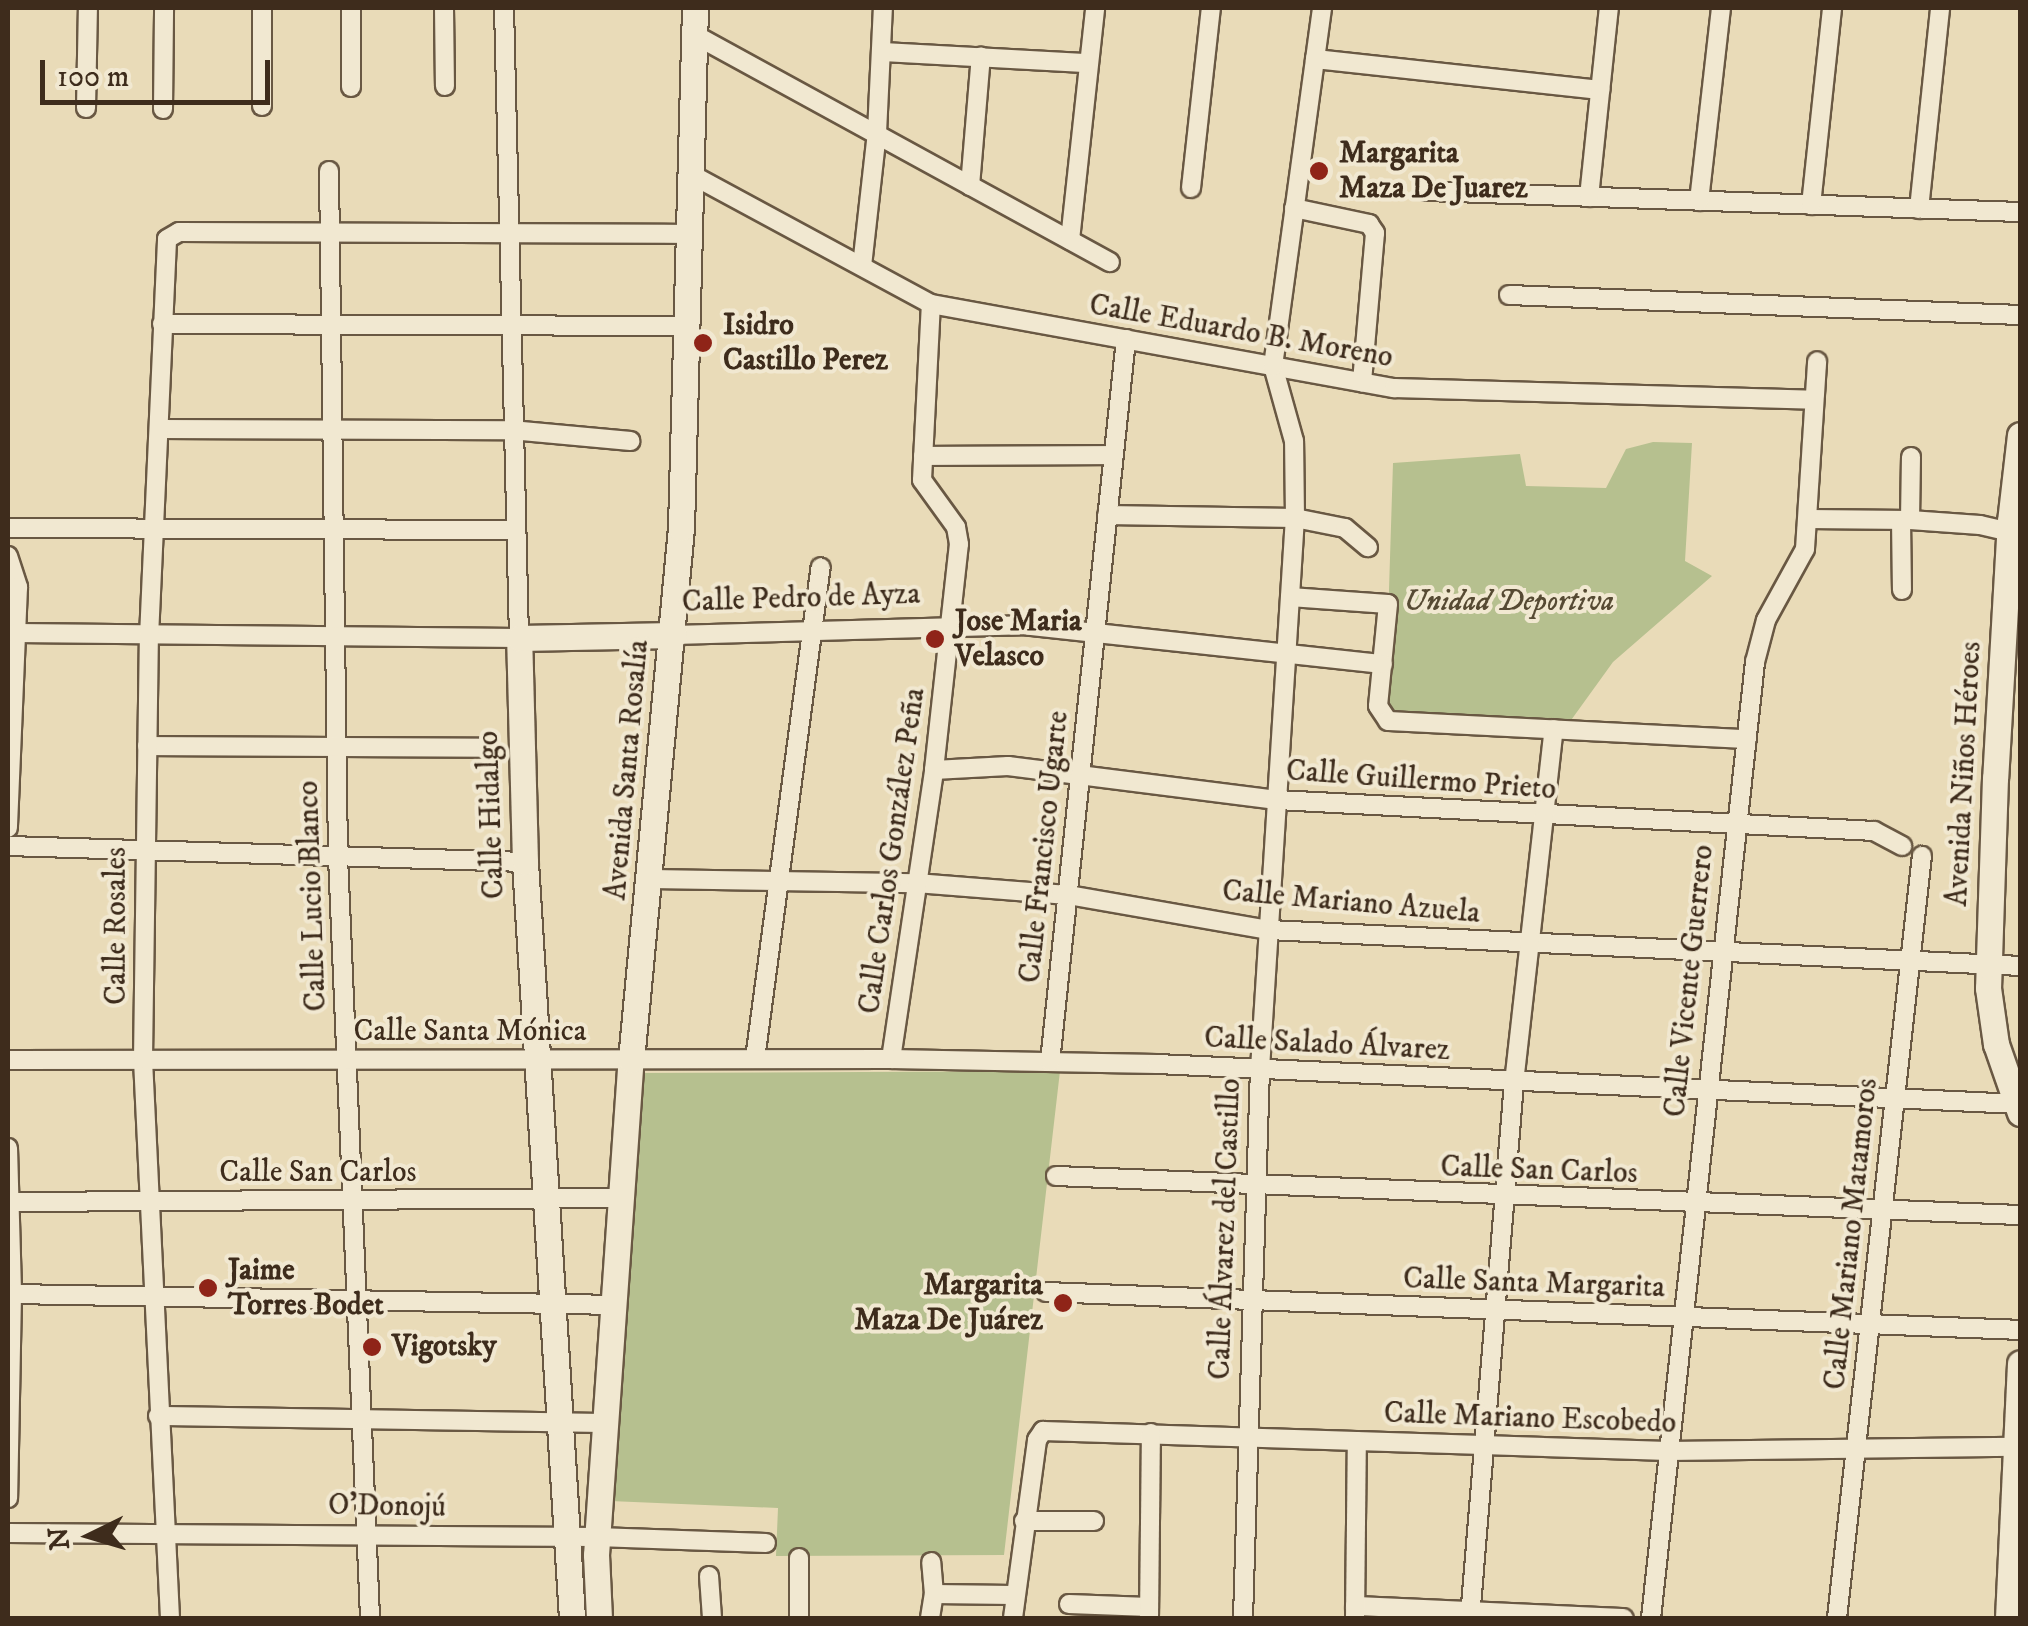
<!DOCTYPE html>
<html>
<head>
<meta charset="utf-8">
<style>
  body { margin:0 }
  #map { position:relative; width:2028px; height:1626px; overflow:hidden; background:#e9dbb8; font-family:"IM FELL DW Pica",serif }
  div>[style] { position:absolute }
  .green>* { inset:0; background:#b6c08f }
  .roads { filter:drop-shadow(2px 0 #695843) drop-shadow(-2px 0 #695843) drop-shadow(0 2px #695843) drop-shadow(0 -2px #695843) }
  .street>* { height:18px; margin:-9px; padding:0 9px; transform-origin:9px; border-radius:9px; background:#f1e8d1 }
  .secondary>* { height:25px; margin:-12.5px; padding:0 12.5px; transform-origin:12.5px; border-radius:12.5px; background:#f1e8d1 }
  .dots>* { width:28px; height:28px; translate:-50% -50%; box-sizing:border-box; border:5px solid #f1e8d1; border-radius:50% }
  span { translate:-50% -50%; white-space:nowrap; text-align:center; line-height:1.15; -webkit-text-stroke:8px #f1e8d1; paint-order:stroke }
  .poi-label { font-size:30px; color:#3e2c1c; font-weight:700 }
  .left { translate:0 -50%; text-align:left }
  .right { translate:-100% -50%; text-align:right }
  .street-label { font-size:30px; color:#3e2c1c }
  .park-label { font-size:30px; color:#564a33; font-style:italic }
  .frame { position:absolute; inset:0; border:10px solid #3e2c1c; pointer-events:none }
  .north { position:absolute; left:40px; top:1486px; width:100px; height:100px; -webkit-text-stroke:8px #f1e8d1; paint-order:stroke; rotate:265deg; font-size:28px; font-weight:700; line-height:40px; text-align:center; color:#3e2c1c }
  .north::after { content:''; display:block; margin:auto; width:35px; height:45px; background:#3e2c1c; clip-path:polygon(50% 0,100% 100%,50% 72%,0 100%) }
  .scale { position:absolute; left:40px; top:60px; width:230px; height:45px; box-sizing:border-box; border:5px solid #3e2c1c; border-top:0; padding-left:12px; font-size:30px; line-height:35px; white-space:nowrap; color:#3e2c1c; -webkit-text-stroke:8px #f1e8d1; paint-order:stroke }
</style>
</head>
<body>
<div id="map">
  <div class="green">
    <div style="clip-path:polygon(1653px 442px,1692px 443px,1685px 561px,1712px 576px,1613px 662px,1569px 723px,1385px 716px,1393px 463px,1520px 454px,1526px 486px,1606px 488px,1626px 449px)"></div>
    <div style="clip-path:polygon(1060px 1071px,1004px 1555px,776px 1556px,778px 1508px,610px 1501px,636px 1073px)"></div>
  </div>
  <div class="roads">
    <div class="street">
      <div style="left:262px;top:8px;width:98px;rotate:90deg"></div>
      <div style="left:351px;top:8px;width:79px;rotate:90deg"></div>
      <div style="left:444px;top:8px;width:78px;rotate:89.3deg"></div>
      <div style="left:695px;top:35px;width:473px;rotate:28.7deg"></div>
      <div style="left:883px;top:52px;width:206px;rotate:3.1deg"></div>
      <div style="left:1315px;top:59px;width:287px;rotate:6.2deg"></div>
      <div style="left:86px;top:108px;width:100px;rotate:-88.9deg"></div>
      <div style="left:163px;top:109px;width:101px;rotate:-89.4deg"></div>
      <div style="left:329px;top:171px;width:686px;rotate:89.25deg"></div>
      <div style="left:338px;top:857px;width:762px;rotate:87.59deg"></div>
      <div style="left:694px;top:176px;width:269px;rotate:28.4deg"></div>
      <div style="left:931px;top:304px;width:471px;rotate:10.3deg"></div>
      <div style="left:1394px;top:388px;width:420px;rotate:1.6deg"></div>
      <div style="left:970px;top:186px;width:130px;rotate:-85.2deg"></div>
      <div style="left:1191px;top:188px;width:181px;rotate:-83.7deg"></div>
      <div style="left:1427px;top:191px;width:593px;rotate:2.03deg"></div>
      <div style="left:1589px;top:197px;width:190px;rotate:-84deg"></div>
      <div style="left:1699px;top:201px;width:194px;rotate:-83.5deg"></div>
      <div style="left:1811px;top:205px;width:198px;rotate:-83.9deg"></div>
      <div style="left:1294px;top:208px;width:77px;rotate:12deg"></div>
      <div style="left:1369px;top:224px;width:11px;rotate:56deg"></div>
      <div style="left:1375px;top:233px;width:150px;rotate:95deg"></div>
      <div style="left:1919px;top:209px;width:202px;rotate:-84deg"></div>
      <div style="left:1070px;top:240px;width:233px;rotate:-83.8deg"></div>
      <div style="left:862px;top:266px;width:134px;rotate:-83.6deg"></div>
      <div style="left:877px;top:133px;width:125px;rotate:-87.3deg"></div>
      <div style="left:1509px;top:295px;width:511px;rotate:2.24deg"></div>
      <div style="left:162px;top:324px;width:525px;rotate:0.22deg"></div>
      <div style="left:159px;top:429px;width:352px;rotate:0.2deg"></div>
      <div style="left:511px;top:430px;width:120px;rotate:5.3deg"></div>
      <div style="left:923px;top:456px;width:191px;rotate:-0.3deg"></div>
      <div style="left:1107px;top:515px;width:188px;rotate:0.9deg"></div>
      <div style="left:1295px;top:518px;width:51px;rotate:11.3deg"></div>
      <div style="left:1345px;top:528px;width:30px;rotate:40deg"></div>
      <div style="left:1808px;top:519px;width:102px;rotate:0.6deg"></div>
      <div style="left:1910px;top:520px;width:70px;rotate:4.1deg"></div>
      <div style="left:1980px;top:525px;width:31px;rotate:13deg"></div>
      <div style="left:1901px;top:520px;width:70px;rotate:89.2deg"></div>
      <div style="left:1910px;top:520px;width:63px;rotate:-89.1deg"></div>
      <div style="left:8px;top:528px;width:506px;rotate:0.23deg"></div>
      <div style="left:8px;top:556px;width:33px;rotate:72deg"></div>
      <div style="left:18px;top:587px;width:241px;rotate:92.4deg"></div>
      <div style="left:1290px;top:597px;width:98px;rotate:4.1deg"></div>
      <div style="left:1388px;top:604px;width:102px;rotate:95.6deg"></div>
      <div style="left:1378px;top:706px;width:18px;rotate:56deg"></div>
      <div style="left:1388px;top:721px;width:359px;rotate:2.9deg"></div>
      <div style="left:16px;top:633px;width:503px;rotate:0.57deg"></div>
      <div style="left:519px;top:638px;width:630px;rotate:-91.36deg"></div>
      <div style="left:674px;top:635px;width:348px;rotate:-1.6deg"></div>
      <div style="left:1022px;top:625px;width:363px;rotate:6.2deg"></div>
      <div style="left:147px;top:746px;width:336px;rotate:0.3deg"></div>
      <div style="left:934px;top:770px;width:74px;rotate:-3.1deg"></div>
      <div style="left:1008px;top:766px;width:271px;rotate:7.2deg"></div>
      <div style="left:1277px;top:800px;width:598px;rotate:2.97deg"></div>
      <div style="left:1874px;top:831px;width:32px;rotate:28deg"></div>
      <div style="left:8px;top:846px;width:517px;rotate:1.77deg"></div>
      <div style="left:651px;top:879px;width:265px;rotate:0.9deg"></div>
      <div style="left:916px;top:883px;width:152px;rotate:4.5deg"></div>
      <div style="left:1068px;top:895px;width:204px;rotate:9.9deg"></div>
      <div style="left:1269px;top:930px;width:752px;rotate:2.74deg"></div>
      <div style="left:755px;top:1059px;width:496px;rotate:-82.4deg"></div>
      <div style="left:891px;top:1059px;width:292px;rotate:-81.5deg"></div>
      <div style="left:934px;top:770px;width:227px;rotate:-83.7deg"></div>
      <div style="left:959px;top:544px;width:17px;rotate:-100deg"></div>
      <div style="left:956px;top:527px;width:58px;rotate:-125.9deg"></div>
      <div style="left:922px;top:480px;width:176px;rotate:-87.1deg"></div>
      <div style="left:8px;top:1060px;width:883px;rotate:-0.06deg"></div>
      <div style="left:891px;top:1059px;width:266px;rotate:1.1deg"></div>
      <div style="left:1157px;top:1064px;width:863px;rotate:2.66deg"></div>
      <div style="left:1050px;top:1062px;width:727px;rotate:-84deg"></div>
      <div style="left:8px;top:1148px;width:146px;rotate:88.4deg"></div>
      <div style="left:12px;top:1294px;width:204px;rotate:91.1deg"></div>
      <div style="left:1056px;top:1176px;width:965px;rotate:2.32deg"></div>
      <div style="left:11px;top:1202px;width:613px;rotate:-0.37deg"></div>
      <div style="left:1046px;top:1292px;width:975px;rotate:2.23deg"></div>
      <div style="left:12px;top:1294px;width:604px;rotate:1.04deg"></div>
      <div style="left:158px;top:1416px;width:451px;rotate:0.9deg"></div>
      <div style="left:1024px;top:1521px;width:70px"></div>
      <div style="left:8px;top:1533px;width:589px;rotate:0.39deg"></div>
      <div style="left:597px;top:1537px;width:169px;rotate:2deg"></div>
      <div style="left:709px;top:1576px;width:42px;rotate:85.9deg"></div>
      <div style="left:934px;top:1594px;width:79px;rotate:0.7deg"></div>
      <div style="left:1069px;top:1604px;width:80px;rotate:2.1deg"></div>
      <div style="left:1355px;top:1606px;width:269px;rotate:2.6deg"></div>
      <div style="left:170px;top:1618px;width:560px;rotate:-92.77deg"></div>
      <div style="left:143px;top:1059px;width:422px;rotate:-89.2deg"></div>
      <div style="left:149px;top:637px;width:398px;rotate:-87.4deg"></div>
      <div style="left:167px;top:239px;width:14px;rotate:-30deg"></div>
      <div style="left:179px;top:232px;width:512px;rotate:0.22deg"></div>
      <div style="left:799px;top:1618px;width:60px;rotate:-90deg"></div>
      <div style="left:930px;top:1618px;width:24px;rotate:-81deg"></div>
      <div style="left:934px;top:1594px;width:32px;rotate:-95deg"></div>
      <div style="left:1013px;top:1618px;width:180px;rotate:-82.3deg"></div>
      <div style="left:1037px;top:1440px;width:11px;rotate:-56deg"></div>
      <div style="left:1043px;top:1431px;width:625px;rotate:1.83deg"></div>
      <div style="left:1668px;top:1451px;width:347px;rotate:-0.7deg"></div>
      <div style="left:1149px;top:1618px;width:185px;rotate:-89.4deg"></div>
      <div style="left:1243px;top:1618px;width:549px;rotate:-88.23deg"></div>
      <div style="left:1260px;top:1069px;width:552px;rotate:-86.37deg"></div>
      <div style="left:1295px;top:518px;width:77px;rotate:-90.7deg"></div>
      <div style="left:1294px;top:441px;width:78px;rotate:-105.6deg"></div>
      <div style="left:1273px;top:366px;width:361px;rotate:-82.2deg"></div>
      <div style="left:1355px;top:1618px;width:177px;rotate:-89.4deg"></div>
      <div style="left:1470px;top:1618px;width:537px;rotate:-85.3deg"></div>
      <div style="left:1514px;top:1083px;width:356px;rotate:-83.6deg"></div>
      <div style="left:1651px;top:1618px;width:962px;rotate:-83.79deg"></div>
      <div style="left:1755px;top:662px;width:43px;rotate:-75.3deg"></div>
      <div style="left:1766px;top:620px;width:81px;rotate:-61.2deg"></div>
      <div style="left:1805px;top:549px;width:188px;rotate:-86.3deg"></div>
      <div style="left:1837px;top:1618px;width:767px;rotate:-83.64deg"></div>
    </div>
    <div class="secondary">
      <div style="left:2020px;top:435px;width:87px;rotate:96.6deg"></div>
      <div style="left:2010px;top:521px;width:257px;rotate:93.3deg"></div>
      <div style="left:1995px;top:778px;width:210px;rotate:91.9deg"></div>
      <div style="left:1988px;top:988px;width:57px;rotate:81.9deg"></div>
      <div style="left:1996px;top:1044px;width:73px;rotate:70.8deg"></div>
      <div style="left:572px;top:1618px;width:757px;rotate:-93.56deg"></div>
      <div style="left:525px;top:862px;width:224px;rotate:-91.5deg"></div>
      <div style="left:519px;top:638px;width:155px;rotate:-1.1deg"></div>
      <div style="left:599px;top:1618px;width:63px;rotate:-92.7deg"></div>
      <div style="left:596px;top:1555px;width:496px;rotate:-86deg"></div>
      <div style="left:631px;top:1060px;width:534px;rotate:-84.63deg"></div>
      <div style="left:681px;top:528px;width:520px;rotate:-88.46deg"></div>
      <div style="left:2008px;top:1618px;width:255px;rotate:-87.3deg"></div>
    </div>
  </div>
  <div class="dots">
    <div style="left:1319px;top:171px;background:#8f2418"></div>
    <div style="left:703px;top:343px;background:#8f2418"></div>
    <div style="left:935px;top:639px;background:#8f2418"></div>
    <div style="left:208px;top:1288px;background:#8f2418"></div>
    <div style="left:1063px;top:1303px;background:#8f2418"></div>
    <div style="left:372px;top:1347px;background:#8f2418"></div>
  </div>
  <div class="poi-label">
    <span class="left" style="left:1339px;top:171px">Margarita<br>Maza De Juarez</span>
    <span class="left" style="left:723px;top:343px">Isidro<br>Castillo Perez</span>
    <span class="left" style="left:955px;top:639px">Jose Maria<br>Velasco</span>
    <span class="left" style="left:228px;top:1288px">Jaime<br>Torres Bodet</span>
    <span class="right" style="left:1043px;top:1303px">Margarita<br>Maza De Juárez</span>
    <span class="left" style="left:392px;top:1347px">Vigotsky</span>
  </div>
  <div class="street-label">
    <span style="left:1241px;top:332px;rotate:10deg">Calle Eduardo B. Moreno</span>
    <span style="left:801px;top:599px;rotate:-2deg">Calle Pedro de Ayza</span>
    <span style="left:628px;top:770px;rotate:-85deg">Avenida Santa Rosalía</span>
    <span style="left:1965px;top:774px;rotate:-87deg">Avenida Niños Héroes</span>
    <span style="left:1421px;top:781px;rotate:4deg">Calle Guillermo Prieto</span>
    <span style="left:492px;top:815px;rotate:-92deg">Calle Hidalgo</span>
    <span style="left:1045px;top:847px;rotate:-84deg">Calle Francisco Ugarte</span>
    <span style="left:893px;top:851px;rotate:-82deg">Calle Carlos González Peña</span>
    <span style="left:313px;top:896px;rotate:-92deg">Calle Lucio Blanco</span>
    <span style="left:1351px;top:903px;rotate:5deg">Calle Mariano Azuela</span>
    <span style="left:117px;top:926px;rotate:-90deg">Calle Rosales</span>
    <span style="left:1690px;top:981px;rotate:-84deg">Calle Vicente Guerrero</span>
    <span style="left:470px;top:1032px">Calle Santa Mónica</span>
    <span style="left:1327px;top:1045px;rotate:3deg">Calle Salado Álvarez</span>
    <span style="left:1539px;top:1171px;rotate:2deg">Calle San Carlos</span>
    <span style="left:318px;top:1173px">Calle San Carlos</span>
    <span style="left:1226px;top:1229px;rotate:-88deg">Calle Álvarez del Castillo</span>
    <span style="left:1852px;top:1234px;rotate:-84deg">Calle Mariano Matamoros</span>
    <span style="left:1534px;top:1284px;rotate:2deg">Calle Santa Margarita</span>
    <span style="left:1530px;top:1419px;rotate:2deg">Calle Mariano Escobedo</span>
    <span style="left:387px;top:1507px;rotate:1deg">O'Donojú</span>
  </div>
  <div class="park-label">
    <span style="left:1509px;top:602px">Unidad Deportiva</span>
  </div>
  <div class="frame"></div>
  <div class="north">N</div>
  <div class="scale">100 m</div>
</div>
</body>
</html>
